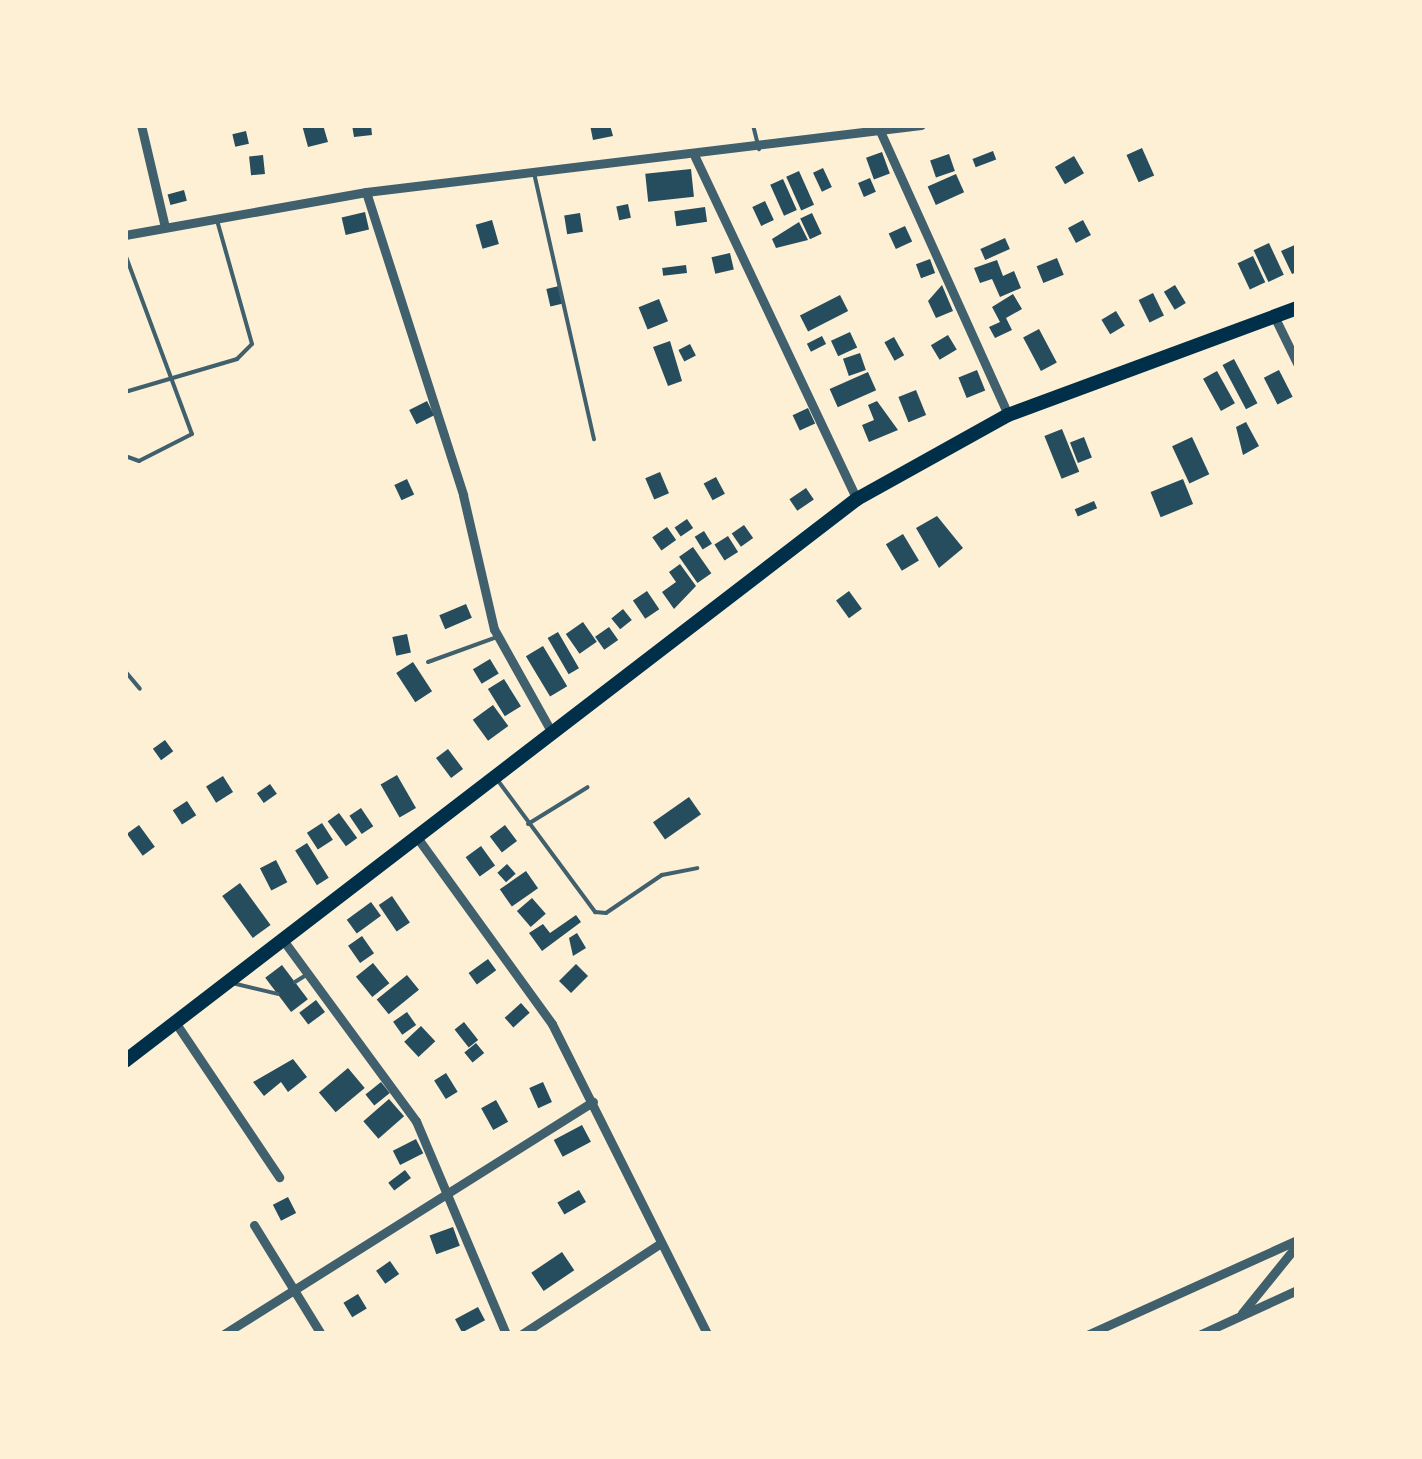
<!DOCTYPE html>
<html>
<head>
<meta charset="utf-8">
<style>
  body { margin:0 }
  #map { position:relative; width:1422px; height:1459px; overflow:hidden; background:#fdf0d5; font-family:Figtree,sans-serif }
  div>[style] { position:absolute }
  .building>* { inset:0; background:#264d5e; transform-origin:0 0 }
  .service>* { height:4px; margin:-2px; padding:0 2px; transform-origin:2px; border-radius:2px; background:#3f606c }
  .minor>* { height:9px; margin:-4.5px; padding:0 4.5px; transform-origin:4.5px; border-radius:4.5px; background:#3f606c }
  .primary>* { height:14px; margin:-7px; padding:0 7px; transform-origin:7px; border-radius:7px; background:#003049 }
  span { translate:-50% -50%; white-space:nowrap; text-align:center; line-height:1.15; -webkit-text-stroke:10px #fdf0d5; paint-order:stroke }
  .frame { position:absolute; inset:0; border:128px solid #fdf0d5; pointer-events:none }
</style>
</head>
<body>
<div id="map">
  <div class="building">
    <div style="clip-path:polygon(302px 125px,323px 125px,328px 142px,308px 147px)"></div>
    <div style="clip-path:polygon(352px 125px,371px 125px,372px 135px,354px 137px)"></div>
    <div style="clip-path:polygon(590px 125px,610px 125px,613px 136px,593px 140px)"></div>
    <div style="left:246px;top:131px;width:13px;height:14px;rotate:77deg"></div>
    <div style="left:1142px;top:148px;width:30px;height:17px;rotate:66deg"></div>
    <div style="left:993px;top:151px;width:9px;height:22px;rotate:69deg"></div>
    <div style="left:882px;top:152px;width:23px;height:17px;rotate:70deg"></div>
    <div style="left:949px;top:154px;width:18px;height:20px;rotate:71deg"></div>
    <div style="left:263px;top:155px;width:19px;height:14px;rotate:84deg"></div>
    <div style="left:1074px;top:156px;width:20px;height:22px;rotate:60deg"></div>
    <div style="left:823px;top:168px;width:21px;height:11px;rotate:65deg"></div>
    <div style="left:691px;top:169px;width:28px;height:46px;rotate:84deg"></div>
    <div style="left:799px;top:171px;width:37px;height:14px;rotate:66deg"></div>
    <div style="left:956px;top:174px;width:20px;height:31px;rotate:66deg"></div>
    <div style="left:870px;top:178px;width:15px;height:13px;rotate:67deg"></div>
    <div style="left:783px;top:179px;width:34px;height:14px;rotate:66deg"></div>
    <div style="left:184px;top:190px;width:11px;height:17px;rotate:75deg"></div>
    <div style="left:765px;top:201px;width:21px;height:14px;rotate:65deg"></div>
    <div style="left:628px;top:204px;width:14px;height:12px;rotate:78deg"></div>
    <div style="left:705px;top:207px;width:15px;height:31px;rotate:82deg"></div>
    <div style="left:365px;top:212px;width:18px;height:24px;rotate:77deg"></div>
    <div style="left:580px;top:213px;width:19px;height:16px;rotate:81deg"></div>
    <div style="left:812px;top:213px;width:23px;height:13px;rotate:65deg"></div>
    <div style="left:492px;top:220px;width:25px;height:17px;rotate:74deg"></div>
    <div style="left:1083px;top:220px;width:17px;height:17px;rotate:62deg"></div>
    <div style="clip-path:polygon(799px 222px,808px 240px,776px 248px,772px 239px)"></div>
    <div style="left:905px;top:226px;width:17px;height:18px;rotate:65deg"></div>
    <div style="left:1005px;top:238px;width:12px;height:27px;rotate:66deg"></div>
    <div style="left:1269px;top:243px;width:35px;height:17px;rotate:65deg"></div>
    <div style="clip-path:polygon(1297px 244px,1297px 272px,1292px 274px,1281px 251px)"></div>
    <div style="left:730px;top:253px;width:17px;height:19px;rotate:77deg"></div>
    <div style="left:1253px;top:256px;width:29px;height:17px;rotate:65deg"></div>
    <div style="left:1057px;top:258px;width:18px;height:22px;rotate:68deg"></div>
    <div style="left:930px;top:259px;width:15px;height:15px;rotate:70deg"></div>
    <div style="clip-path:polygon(997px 260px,1003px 276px,1014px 271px,1021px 288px,1000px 297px,992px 279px,980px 283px,974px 268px)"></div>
    <div style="left:686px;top:265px;width:8px;height:24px;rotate:83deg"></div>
    <div style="clip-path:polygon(942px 285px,953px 311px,936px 318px,928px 301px)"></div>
    <div style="left:1175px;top:285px;width:21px;height:13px;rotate:59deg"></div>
    <div style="left:559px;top:286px;width:18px;height:13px;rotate:77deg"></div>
    <div style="left:1153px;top:293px;width:25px;height:16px;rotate:64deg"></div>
    <div style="clip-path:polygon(1013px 294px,1022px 309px,1006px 318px,1012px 330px,995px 338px,989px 327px,1000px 322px,992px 307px)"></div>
    <div style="left:840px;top:295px;width:18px;height:45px;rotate:63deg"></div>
    <div style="left:659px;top:299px;width:24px;height:22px;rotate:68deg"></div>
    <div style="left:1116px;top:311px;width:17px;height:17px;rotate:59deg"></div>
    <div style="left:1039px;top:329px;width:38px;height:18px;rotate:62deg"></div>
    <div style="left:850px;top:332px;width:17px;height:21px;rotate:65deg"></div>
    <div style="left:948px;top:335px;width:17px;height:20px;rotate:59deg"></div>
    <div style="left:822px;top:336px;width:9px;height:17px;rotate:63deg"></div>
    <div style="left:894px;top:337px;width:21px;height:11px;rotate:61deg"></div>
    <div style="clip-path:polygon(670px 341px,682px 381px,668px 386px,653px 347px)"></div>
    <div style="left:690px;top:344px;width:13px;height:13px;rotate:63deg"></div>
    <div style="left:860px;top:353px;width:18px;height:18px;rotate:71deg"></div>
    <div style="left:1234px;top:359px;width:50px;height:13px;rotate:62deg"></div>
    <div style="left:977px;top:370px;width:22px;height:20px;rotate:68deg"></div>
    <div style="left:1279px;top:370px;width:30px;height:17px;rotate:63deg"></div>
    <div style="left:1217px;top:371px;width:37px;height:16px;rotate:61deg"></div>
    <div style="left:868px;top:372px;width:20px;height:42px;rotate:66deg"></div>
    <div style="left:916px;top:390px;width:27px;height:19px;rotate:68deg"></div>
    <div style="left:427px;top:401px;width:16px;height:20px;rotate:63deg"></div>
    <div style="clip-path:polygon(877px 401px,898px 430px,869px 442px,862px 425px,874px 420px,868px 405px)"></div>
    <div style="left:808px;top:408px;width:17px;height:17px;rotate:65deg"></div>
    <div style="clip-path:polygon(1246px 422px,1259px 446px,1243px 455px,1236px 427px)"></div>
    <div style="left:1062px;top:429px;width:46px;height:19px;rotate:68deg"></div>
    <div style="left:1084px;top:437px;width:22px;height:15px;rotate:69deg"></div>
    <div style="left:1192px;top:437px;width:41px;height:22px;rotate:65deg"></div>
    <div style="left:660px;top:472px;width:23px;height:16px;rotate:67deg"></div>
    <div style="left:716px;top:477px;width:19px;height:14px;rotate:62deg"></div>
    <div style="left:407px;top:479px;width:17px;height:14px;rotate:65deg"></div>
    <div style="left:1183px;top:479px;width:27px;height:35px;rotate:68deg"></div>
    <div style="left:806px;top:488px;width:14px;height:20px;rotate:56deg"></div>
    <div style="left:1094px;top:501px;width:8px;height:21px;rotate:67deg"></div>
    <div style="clip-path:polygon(937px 516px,963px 548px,939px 568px,916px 528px)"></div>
    <div style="left:687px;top:519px;width:11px;height:15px;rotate:56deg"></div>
    <div style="left:744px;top:525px;width:16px;height:15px;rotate:55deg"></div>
    <div style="left:667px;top:527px;width:16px;height:18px;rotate:55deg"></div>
    <div style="left:704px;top:531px;width:15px;height:11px;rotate:58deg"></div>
    <div style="left:903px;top:534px;width:31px;height:20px;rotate:59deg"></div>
    <div style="left:728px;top:536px;width:19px;height:16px;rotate:58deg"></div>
    <div style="left:693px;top:547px;width:32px;height:17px;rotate:55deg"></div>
    <div style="clip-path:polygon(680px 564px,696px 586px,674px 609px,662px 592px,676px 582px,669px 572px)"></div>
    <div style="left:647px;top:591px;width:22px;height:17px;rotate:56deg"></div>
    <div style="left:849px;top:591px;width:22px;height:16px;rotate:54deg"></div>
    <div style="left:466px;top:604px;width:15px;height:29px;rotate:67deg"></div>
    <div style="left:623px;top:609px;width:14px;height:15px;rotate:51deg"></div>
    <div style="left:583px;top:622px;width:24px;height:21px;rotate:55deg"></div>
    <div style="left:609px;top:627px;width:16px;height:17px;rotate:55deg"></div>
    <div style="left:558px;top:632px;width:42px;height:12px;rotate:60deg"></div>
    <div style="left:407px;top:634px;width:19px;height:15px;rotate:78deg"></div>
    <div style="left:543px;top:646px;width:47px;height:20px;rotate:59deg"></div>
    <div style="left:490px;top:659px;width:17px;height:20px;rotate:59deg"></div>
    <div style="left:413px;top:662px;width:35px;height:20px;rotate:57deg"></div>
    <div style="left:504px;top:679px;width:32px;height:19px;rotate:58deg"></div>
    <div style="left:493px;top:705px;width:26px;height:25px;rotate:54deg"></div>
    <div style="left:165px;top:740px;width:14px;height:15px;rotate:54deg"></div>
    <div style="left:448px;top:749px;width:25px;height:15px;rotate:53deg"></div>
    <div style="left:397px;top:775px;width:38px;height:19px;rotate:60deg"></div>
    <div style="left:223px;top:776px;width:19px;height:20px;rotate:58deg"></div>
    <div style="left:270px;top:784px;width:12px;height:16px;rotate:55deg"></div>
    <div style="left:689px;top:797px;width:21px;height:44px;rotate:55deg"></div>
    <div style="left:187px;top:801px;width:17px;height:17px;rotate:57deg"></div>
    <div style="left:361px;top:808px;width:22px;height:14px;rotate:56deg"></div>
    <div style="left:339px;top:813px;width:31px;height:14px;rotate:54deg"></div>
    <div style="left:322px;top:823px;width:20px;height:18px;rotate:57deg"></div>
    <div style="left:139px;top:825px;width:27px;height:15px;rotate:54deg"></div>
    <div style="left:505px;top:825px;width:20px;height:19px;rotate:53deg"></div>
    <div style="left:307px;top:843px;width:41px;height:14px;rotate:58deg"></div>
    <div style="left:481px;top:846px;width:24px;height:19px;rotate:54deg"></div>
    <div style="left:276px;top:860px;width:25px;height:18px;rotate:63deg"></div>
    <div style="left:507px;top:864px;width:13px;height:13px;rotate:48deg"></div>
    <div style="left:526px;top:871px;width:21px;height:32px;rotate:55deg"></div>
    <div style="left:240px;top:883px;width:52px;height:22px;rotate:54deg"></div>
    <div style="left:392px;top:896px;width:32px;height:16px;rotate:56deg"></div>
    <div style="left:532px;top:898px;width:21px;height:20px;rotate:49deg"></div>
    <div style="left:371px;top:902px;width:17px;height:30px;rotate:54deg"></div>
    <div style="clip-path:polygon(576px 915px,581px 922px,542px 951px,529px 933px,543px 924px,550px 933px)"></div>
    <div style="clip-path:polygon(577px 933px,586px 948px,573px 956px,569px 938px)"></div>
    <div style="left:362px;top:936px;width:21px;height:17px;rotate:55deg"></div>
    <div style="left:488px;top:959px;width:14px;height:24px;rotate:54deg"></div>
    <div style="left:373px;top:963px;width:26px;height:22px;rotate:51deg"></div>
    <div style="left:576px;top:964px;width:17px;height:24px;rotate:45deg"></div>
    <div style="left:282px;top:965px;width:43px;height:21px;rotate:53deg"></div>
    <div style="left:407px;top:975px;width:19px;height:39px;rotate:51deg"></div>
    <div style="left:316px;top:1000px;width:15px;height:21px;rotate:53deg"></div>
    <div style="left:521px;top:1003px;width:13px;height:22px;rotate:48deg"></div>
    <div style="left:407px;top:1012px;width:16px;height:17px;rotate:55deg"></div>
    <div style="left:464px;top:1022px;width:23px;height:12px;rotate:52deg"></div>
    <div style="left:421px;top:1026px;width:21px;height:23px;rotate:47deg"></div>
    <div style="left:476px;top:1043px;width:13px;height:15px;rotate:51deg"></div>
    <div style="clip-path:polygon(293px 1059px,307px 1077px,288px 1092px,281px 1082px,264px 1096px,253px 1082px)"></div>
    <div style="left:348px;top:1068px;width:26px;height:38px;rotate:50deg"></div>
    <div style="left:446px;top:1073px;width:22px;height:14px;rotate:58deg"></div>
    <div style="left:381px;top:1082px;width:14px;height:20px;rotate:51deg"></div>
    <div style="left:543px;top:1082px;width:22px;height:15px;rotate:66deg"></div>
    <div style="left:389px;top:1099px;width:23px;height:34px;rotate:49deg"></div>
    <div style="left:496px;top:1100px;width:25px;height:17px;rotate:61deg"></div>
    <div style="left:582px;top:1125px;width:19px;height:32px;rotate:62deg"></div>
    <div style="left:416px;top:1139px;width:16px;height:26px;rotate:63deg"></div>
    <div style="left:405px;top:1170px;width:10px;height:21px;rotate:53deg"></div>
    <div style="left:579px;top:1190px;width:14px;height:25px;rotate:60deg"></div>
    <div style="left:288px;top:1197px;width:18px;height:17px;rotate:63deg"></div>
    <div style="left:453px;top:1227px;width:20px;height:25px;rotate:70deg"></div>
    <div style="left:562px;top:1252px;width:22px;height:37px;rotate:56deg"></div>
    <div style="left:390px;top:1261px;width:16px;height:17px;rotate:55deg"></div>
    <div style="left:358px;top:1294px;width:17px;height:17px;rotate:59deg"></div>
    <div style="left:478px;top:1307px;width:15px;height:26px;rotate:62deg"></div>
  </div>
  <div class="service">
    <div style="left:753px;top:125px;width:25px;rotate:76deg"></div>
    <div style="left:534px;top:173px;width:273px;rotate:77.3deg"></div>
    <div style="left:125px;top:254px;width:192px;rotate:69.6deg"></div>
    <div style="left:192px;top:434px;width:59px;rotate:153deg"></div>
    <div style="left:139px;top:461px;width:15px;rotate:-160deg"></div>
    <div style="left:125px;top:392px;width:117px;rotate:-16.4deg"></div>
    <div style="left:237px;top:359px;width:21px;rotate:-45deg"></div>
    <div style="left:252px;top:344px;width:129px;rotate:-105.8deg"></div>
    <div style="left:428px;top:662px;width:73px;rotate:-19.9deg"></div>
    <div style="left:125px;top:671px;width:23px;rotate:50deg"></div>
    <div style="left:496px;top:778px;width:167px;rotate:53.5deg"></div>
    <div style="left:595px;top:912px;width:11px;rotate:5deg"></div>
    <div style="left:606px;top:913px;width:68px;rotate:-34.2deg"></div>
    <div style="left:662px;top:875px;width:36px;rotate:-11deg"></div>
    <div style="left:528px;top:824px;width:70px;rotate:-31.7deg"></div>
    <div style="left:295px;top:982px;width:15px;rotate:-32deg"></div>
    <div style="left:232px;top:983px;width:47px;rotate:13.4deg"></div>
  </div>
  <div class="minor">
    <div style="left:141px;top:125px;width:101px;rotate:76.8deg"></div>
    <div style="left:880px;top:131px;width:312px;rotate:65.7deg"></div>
    <div style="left:695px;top:157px;width:378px;rotate:64.7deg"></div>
    <div style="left:366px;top:192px;width:318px;rotate:72.2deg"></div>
    <div style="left:463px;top:495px;width:138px;rotate:77deg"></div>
    <div style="left:494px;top:629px;width:117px;rotate:60.8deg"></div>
    <div style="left:125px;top:235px;width:245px;rotate:-10.1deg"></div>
    <div style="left:366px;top:192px;width:559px;rotate:-6.88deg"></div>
    <div style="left:1274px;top:316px;width:52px;rotate:63.9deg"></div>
    <div style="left:416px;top:836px;width:232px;rotate:54.1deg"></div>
    <div style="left:552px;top:1024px;width:347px;rotate:63.4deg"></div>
    <div style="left:283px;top:940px;width:225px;rotate:53.7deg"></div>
    <div style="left:416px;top:1121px;width:231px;rotate:67.1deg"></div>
    <div style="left:175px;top:1022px;width:187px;rotate:56.1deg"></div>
    <div style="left:254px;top:1225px;width:128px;rotate:58.4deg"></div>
    <div style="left:1242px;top:1313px;width:87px;rotate:-51deg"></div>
    <div style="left:224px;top:1334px;width:436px;rotate:-32.2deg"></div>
    <div style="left:522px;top:1334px;width:166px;rotate:-33.2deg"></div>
    <div style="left:1089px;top:1334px;width:228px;rotate:-24.3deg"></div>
    <div style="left:1201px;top:1334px;width:106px;rotate:-24.6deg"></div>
  </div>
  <div class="primary">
    <div style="left:125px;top:1061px;width:923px;rotate:-37.52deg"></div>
    <div style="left:857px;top:499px;width:173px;rotate:-29.1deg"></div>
    <div style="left:1008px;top:415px;width:308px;rotate:-20.3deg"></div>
  </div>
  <div class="frame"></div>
</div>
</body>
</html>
